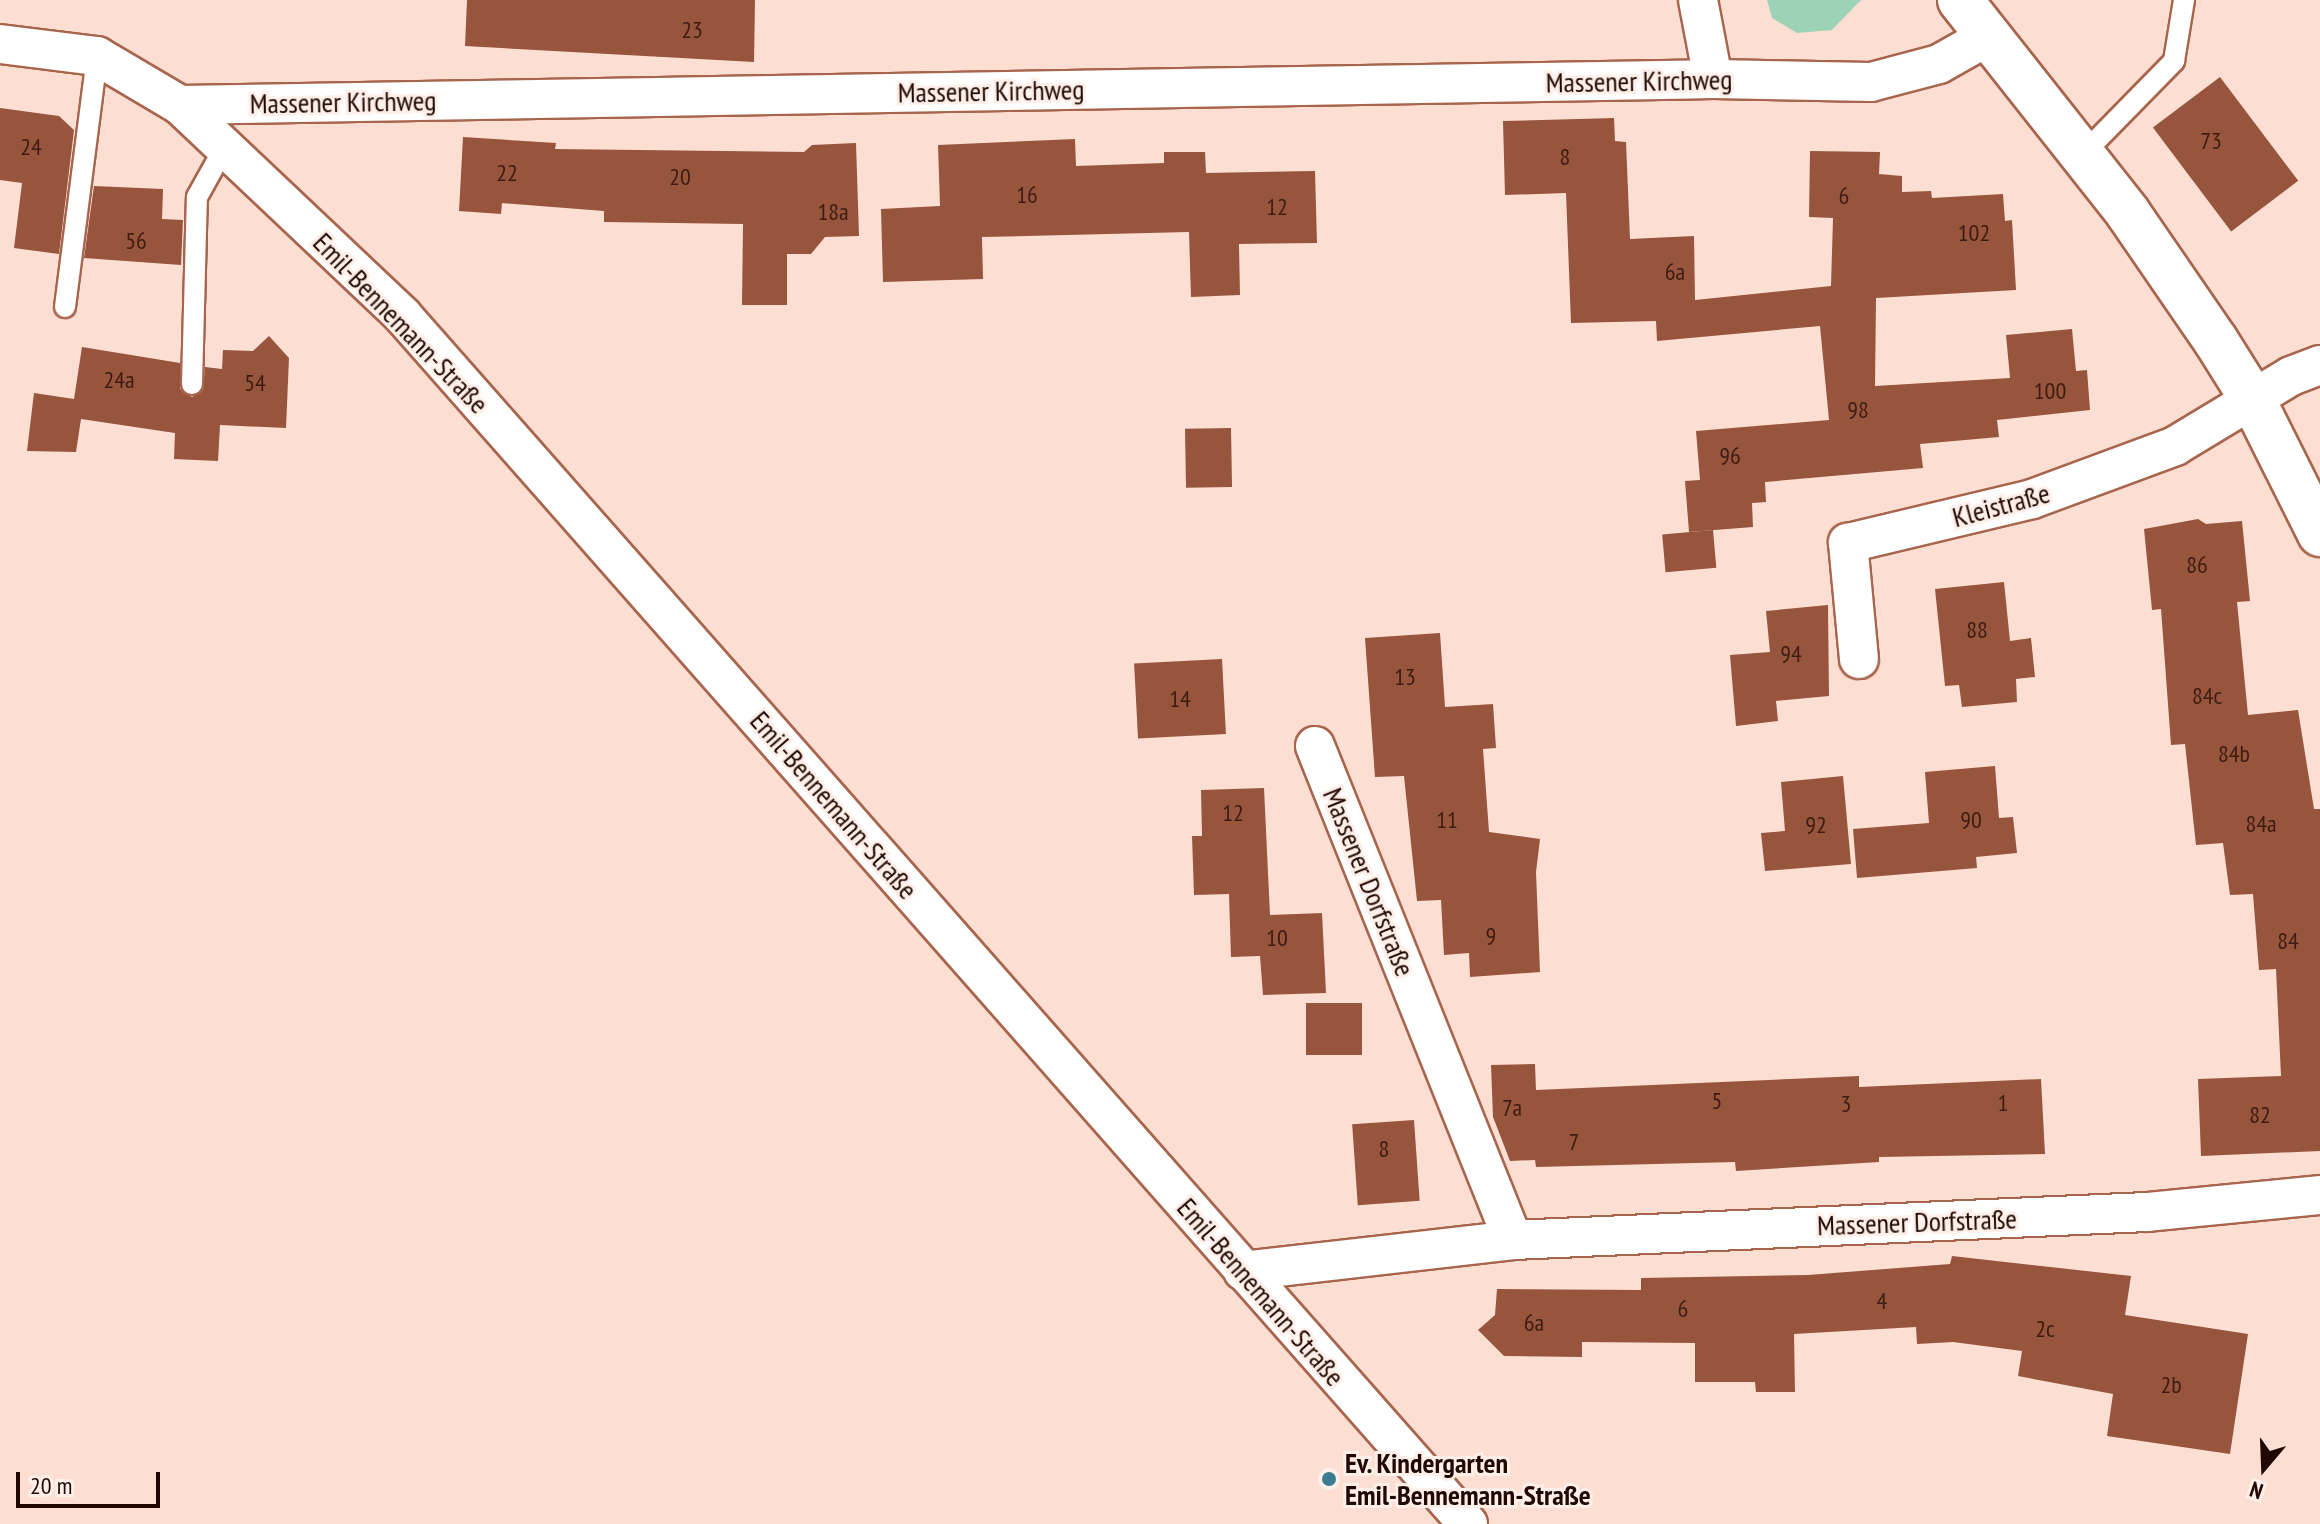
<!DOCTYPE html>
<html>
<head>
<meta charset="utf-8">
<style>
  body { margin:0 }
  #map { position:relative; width:2320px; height:1524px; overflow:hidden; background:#fdded3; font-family:"PT Sans Narrow",sans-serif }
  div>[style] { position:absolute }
  .green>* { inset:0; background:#9cd2b5 }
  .building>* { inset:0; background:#96553c; transform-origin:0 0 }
  .roads { filter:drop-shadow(2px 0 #a8654d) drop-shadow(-2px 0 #a8654d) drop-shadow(0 2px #a8654d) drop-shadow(0 -2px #a8654d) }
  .service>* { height:20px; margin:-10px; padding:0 10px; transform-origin:10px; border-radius:10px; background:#fff }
  .minor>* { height:38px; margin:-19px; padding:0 19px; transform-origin:19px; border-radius:19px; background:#fff }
  .secondary>* { height:44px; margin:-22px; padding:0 22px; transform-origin:22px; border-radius:22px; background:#fff }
  .dots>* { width:22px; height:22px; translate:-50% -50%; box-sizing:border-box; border:4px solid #ffefe9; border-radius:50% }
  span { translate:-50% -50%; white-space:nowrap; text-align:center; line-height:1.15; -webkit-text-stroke:6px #ffefe9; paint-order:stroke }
  .number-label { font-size:24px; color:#3e1b10 }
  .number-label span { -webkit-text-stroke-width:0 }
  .street-label { font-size:28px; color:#210802 }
  .poi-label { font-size:28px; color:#210802; font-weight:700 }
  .left { translate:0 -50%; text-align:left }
  .north { position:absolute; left:2224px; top:1428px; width:80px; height:80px; -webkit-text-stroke:6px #ffefe9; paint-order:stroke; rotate:199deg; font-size:22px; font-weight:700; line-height:32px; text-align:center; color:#210802 }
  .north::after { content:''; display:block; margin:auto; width:28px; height:36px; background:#210802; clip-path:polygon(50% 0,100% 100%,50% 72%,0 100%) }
  .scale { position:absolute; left:16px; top:1472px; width:144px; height:36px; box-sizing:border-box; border:4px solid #210802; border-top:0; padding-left:10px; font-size:24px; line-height:28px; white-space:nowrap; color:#210802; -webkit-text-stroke:6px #ffefe9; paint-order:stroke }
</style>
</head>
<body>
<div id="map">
  <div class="green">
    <div style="clip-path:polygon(1767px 0,1861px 0,1832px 30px,1797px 33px,1772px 18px)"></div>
  </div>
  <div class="building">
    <div style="clip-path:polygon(467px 0,755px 0,754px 62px,465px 46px)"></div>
    <div style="left:2220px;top:77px;width:130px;height:84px;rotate:53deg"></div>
    <div style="clip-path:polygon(0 108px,59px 116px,74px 130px,59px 254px,14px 248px,22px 183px,0 180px)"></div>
    <div style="clip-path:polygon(1614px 118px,1615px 141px,1626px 142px,1630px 239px,1694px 236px,1695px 300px,1831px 286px,1833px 218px,1809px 217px,1810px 151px,1880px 152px,1879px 174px,1902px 176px,1902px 192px,1931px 191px,1932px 198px,2003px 194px,2005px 221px,2012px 220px,2016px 290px,1876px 298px,1875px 386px,2010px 378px,2006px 335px,2072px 329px,2076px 371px,2087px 370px,2090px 410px,1997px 420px,1999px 437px,1920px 444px,1923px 468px,1765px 482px,1766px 502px,1752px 503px,1753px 527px,1689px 532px,1685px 481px,1700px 480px,1696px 431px,1829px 420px,1820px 326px,1657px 341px,1656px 321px,1571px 323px,1566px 193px,1505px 195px,1503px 121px)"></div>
    <div style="clip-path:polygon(463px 137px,556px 143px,555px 149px,804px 152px,812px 145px,856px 143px,859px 236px,825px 237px,811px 254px,787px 254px,787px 305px,742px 305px,743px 224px,604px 222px,604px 211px,502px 203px,501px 214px,459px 211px)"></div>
    <div style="clip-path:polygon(1075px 139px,1076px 166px,1164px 163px,1164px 152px,1205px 152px,1206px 173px,1315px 171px,1317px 243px,1239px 244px,1240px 295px,1191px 297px,1189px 232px,982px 237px,983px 279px,883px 282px,881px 209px,940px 206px,938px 145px)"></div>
    <div style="clip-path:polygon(94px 186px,163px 189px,162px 219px,183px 220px,181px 265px,84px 258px)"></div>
    <div style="clip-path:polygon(269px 336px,289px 358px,286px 428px,220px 425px,218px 461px,174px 459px,175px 433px,81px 419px,76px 452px,27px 451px,34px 393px,74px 399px,82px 347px,180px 363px,180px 389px,192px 397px,203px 390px,205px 367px,222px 369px,223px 350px,253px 351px)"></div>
    <div style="left:1231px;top:428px;width:59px;height:46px;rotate:89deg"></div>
    <div style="clip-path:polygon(2198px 519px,2206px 524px,2242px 521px,2250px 601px,2237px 602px,2248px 715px,2298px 710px,2314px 809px,2320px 809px,2320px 1151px,2201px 1156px,2198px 1079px,2281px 1076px,2276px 969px,2259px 970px,2253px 894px,2230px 895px,2223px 843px,2196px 845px,2185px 744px,2171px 745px,2161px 609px,2152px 610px,2144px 529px)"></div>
    <div style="left:1713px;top:530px;width:38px;height:51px;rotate:85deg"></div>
    <div style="clip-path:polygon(2004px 582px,2010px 641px,2031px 638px,2035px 677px,2016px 679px,2017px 702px,1962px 707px,1959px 685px,1945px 686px,1935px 589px)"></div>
    <div style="clip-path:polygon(1828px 605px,1829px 696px,1776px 701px,1778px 721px,1736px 726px,1730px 655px,1770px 652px,1766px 611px)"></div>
    <div style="clip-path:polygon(1440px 633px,1445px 707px,1493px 704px,1496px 748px,1483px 749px,1489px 832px,1540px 839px,1536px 872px,1540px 972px,1470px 977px,1469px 953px,1444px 955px,1441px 900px,1417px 901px,1404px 776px,1375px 777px,1365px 638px)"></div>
    <div style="left:1222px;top:659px;width:75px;height:88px;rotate:87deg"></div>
    <div style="clip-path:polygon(1995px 766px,1999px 818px,2013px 817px,2017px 853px,1976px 857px,1977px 868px,1857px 878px,1853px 829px,1929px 823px,1925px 772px)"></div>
    <div style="clip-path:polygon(1843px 776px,1851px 864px,1765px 871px,1761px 833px,1785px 831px,1781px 782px)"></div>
    <div style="clip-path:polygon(1264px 788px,1270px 915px,1322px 913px,1326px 993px,1263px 995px,1260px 956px,1231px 957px,1229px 894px,1194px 895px,1192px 836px,1202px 836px,1201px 790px)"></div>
    <div style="left:1306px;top:1003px;width:56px;height:52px"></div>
    <div style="clip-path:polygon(1535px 1064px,1536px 1090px,1859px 1076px,1859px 1087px,2041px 1079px,2045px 1154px,1879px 1157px,1879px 1162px,1736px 1171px,1735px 1162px,1536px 1167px,1535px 1160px,1510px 1161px,1493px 1117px,1491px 1065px)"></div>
    <div style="left:1414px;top:1120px;width:81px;height:62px;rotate:86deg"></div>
    <div style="clip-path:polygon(1952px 1256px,2131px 1276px,2125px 1315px,2248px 1334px,2230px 1454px,2107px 1436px,2113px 1394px,2018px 1376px,2022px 1351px,1953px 1342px,1917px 1344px,1916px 1327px,1794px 1334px,1795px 1392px,1756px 1392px,1755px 1382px,1695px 1382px,1695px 1343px,1582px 1342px,1582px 1357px,1504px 1356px,1478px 1330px,1495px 1315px,1497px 1289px,1641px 1290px,1641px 1278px,1808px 1275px,1950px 1264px)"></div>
  </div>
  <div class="roads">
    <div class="service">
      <div style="left:2082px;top:155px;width:132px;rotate:-45.6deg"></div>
      <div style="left:2174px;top:61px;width:62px;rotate:-80.7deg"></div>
      <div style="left:65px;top:307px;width:253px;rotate:-82.7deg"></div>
      <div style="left:192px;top:384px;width:187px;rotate:-88.5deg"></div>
      <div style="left:197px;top:197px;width:57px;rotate:-60.8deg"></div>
    </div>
    <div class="minor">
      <div style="left:1698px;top:0;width:80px;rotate:79.2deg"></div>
      <div style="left:0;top:44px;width:98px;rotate:7.1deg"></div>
      <div style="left:97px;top:56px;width:96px;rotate:30.6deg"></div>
      <div style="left:180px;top:105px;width:1533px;rotate:-0.97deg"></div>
      <div style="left:1713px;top:79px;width:158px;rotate:1.1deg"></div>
      <div style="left:1871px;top:82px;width:70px;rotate:-14.8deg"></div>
      <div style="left:1939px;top:64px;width:55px;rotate:-29.4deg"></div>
      <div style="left:180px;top:105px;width:306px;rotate:43.4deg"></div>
      <div style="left:402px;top:315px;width:1612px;rotate:48.6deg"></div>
      <div style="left:1859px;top:659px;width:117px;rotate:-95.4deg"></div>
      <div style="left:1848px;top:543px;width:189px;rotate:-13.4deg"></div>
      <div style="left:2032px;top:499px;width:153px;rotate:-20.3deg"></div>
      <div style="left:2175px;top:446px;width:135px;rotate:-31.1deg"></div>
      <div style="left:2291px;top:376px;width:31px;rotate:-21deg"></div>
      <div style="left:1315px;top:746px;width:532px;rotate:68.16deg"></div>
      <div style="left:1243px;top:1271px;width:272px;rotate:-6.5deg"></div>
      <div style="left:1513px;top:1240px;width:635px;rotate:-2.53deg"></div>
      <div style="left:2147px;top:1212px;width:174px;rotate:-5.6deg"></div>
    </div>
    <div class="secondary">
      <div style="left:1960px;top:0;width:271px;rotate:51.7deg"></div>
      <div style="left:2128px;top:213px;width:155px;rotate:55.5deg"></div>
      <div style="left:2216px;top:341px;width:70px;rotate:57.9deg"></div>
      <div style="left:2253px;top:400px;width:150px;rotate:63.4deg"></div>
    </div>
  </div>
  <div class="dots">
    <div style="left:1329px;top:1479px;background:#3c7c90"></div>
  </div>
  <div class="number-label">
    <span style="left:692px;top:30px">23</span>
    <span style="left:2211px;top:141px">73</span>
    <span style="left:31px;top:147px">24</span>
    <span style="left:1565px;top:157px">8</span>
    <span style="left:507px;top:173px">22</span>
    <span style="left:680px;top:177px">20</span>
    <span style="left:1027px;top:195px">16</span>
    <span style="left:1844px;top:196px">6</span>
    <span style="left:1277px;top:207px">12</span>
    <span style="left:833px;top:212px">18a</span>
    <span style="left:1974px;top:233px">102</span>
    <span style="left:136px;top:241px">56</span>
    <span style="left:1675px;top:272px">6a</span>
    <span style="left:119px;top:380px">24a</span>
    <span style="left:255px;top:383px">54</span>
    <span style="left:2050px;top:391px">100</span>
    <span style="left:1858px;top:410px">98</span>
    <span style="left:1730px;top:456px">96</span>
    <span style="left:2197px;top:565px">86</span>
    <span style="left:1977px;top:630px">88</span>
    <span style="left:1791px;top:654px">94</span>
    <span style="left:1405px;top:677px">13</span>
    <span style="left:2207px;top:696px">84c</span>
    <span style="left:1180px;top:699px">14</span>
    <span style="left:2234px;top:754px">84b</span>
    <span style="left:1233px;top:813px">12</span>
    <span style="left:1447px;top:820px">11</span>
    <span style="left:1971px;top:820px">90</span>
    <span style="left:2261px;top:824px">84a</span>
    <span style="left:1816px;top:825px">92</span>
    <span style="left:1491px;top:936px">9</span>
    <span style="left:1277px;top:938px">10</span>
    <span style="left:2288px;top:941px">84</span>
    <span style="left:1717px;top:1101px">5</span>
    <span style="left:2003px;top:1103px">1</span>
    <span style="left:1846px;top:1104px">3</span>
    <span style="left:1512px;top:1108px">7a</span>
    <span style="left:2260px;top:1115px">82</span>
    <span style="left:1574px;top:1142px">7</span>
    <span style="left:1384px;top:1149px">8</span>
    <span style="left:1882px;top:1301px">4</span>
    <span style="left:1683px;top:1309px">6</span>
    <span style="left:1534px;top:1323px">6a</span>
    <span style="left:2045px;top:1329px">2c</span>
    <span style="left:2171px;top:1385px">2b</span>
  </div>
  <div class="street-label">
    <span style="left:1639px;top:81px;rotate:-1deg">Massener Kirchweg</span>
    <span style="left:991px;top:91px;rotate:-1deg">Massener Kirchweg</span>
    <span style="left:343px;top:102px;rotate:-1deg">Massener Kirchweg</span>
    <span style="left:401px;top:323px;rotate:46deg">Emil-Bennemann-Straße</span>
    <span style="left:2001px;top:505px;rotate:-15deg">Kleistraße</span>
    <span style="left:834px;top:805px;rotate:49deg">Emil-Bennemann-Straße</span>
    <span style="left:1369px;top:882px;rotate:68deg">Massener Dorfstraße</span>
    <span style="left:1917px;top:1222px;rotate:-2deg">Massener Dorfstraße</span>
    <span style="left:1261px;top:1292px;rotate:49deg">Emil-Bennemann-Straße</span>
  </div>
  <div class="poi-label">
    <span class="left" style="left:1345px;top:1479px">Ev. Kindergarten<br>Emil-Bennemann-Straße</span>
  </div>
  <div class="north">N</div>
  <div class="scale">20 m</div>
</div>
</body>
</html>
